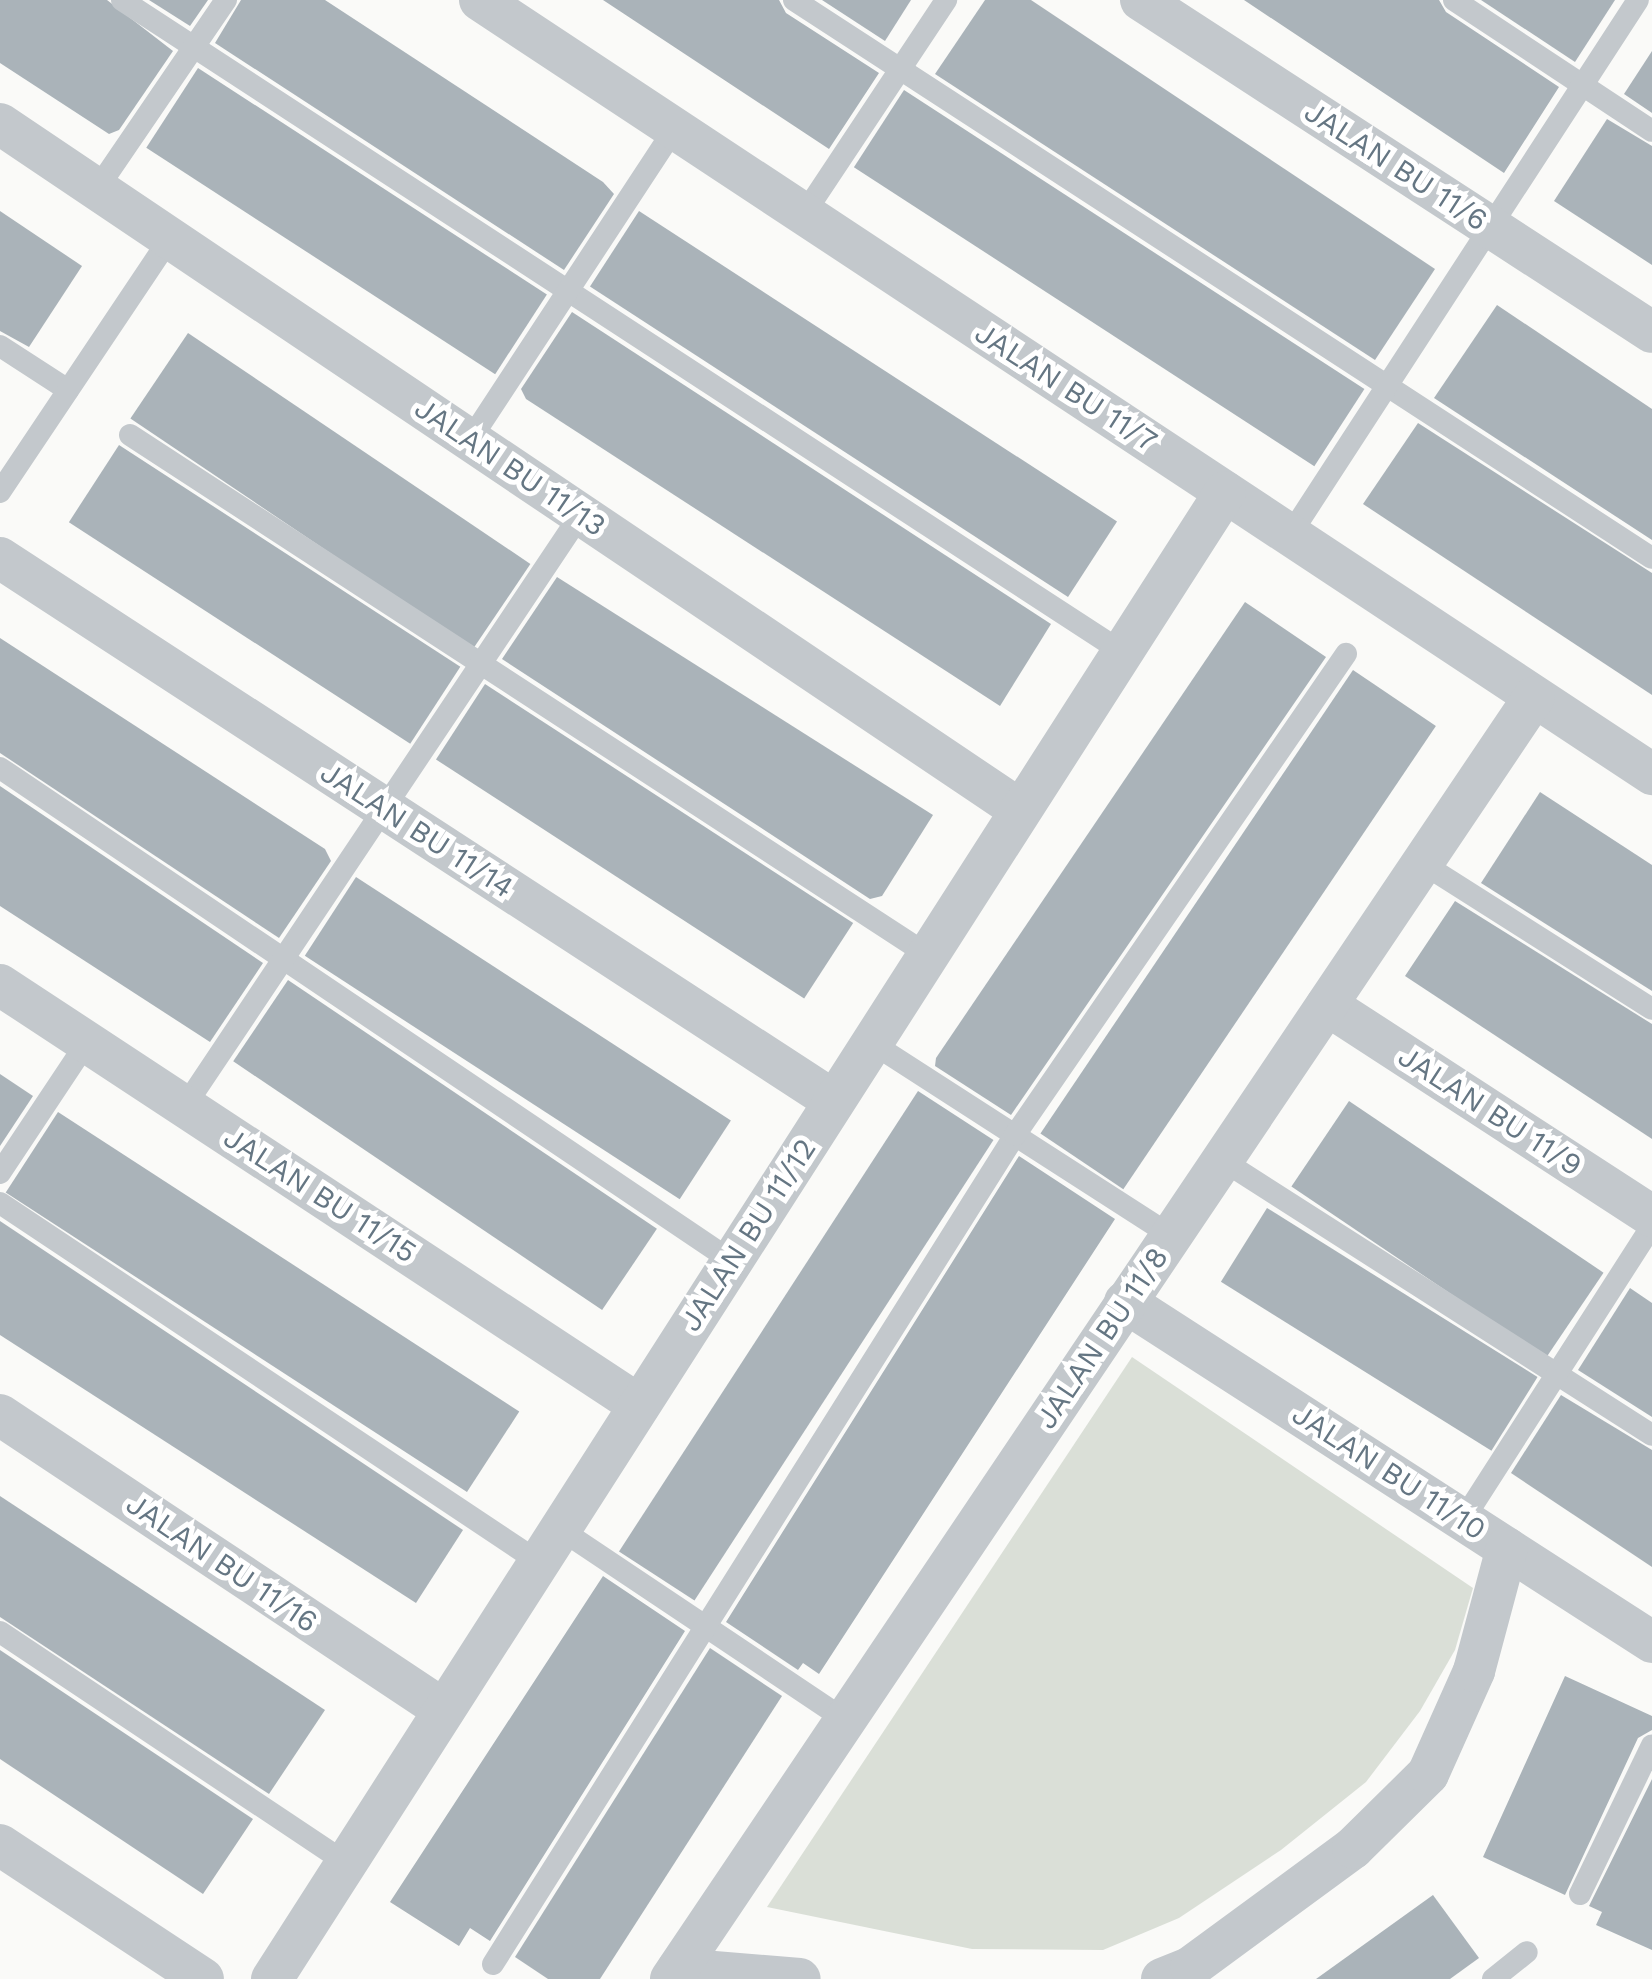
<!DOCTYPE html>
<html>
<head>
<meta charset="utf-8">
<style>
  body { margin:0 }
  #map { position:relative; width:1652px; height:1979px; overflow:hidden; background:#fafaf8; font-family:"Work Sans",sans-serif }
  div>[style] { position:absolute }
  .green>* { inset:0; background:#dadfd7 }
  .building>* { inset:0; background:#aab3b9; transform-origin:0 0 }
  .service>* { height:22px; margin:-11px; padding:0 11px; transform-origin:11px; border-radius:11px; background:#c3c8cc }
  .minor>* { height:42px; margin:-21px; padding:0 21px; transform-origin:21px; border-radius:21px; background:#c3c8cc }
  span { translate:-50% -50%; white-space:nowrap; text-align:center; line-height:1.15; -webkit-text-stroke:10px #fff; paint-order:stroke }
  .street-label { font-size:30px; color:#657683 }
</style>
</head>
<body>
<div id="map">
  <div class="green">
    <div style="clip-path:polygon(1132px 1357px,1473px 1588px,1455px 1650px,1420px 1711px,1366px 1782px,1281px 1850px,1179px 1918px,1103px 1950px,972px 1949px,767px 1907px)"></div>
  </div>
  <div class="building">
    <div style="clip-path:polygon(0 0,107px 0,173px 51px,119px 130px,109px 134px,0 63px)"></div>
    <div style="clip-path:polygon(149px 0,208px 0,190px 26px)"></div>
    <div style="clip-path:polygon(241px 0,325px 0,603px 182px,614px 194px,564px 270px,215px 43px)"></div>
    <div style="clip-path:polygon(603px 0,779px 0,786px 13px,879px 73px,829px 149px)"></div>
    <div style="clip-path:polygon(822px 0,911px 0,885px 41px)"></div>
    <div style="clip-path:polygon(985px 0,1031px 0,1435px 269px,1375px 360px,935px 74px)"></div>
    <div style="clip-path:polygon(1244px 0,1439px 0,1446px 12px,1559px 87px,1504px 173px)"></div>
    <div style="clip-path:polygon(1481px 0,1615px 0,1575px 62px)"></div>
    <div style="clip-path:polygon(1652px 51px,1652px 113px,1624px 94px)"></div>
    <div style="left:198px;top:68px;width:416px;height:95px;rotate:33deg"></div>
    <div style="left:904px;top:90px;width:549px;height:92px;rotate:33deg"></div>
    <div style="clip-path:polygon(1607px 119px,1652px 146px,1652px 265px,1554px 201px)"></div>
    <div style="clip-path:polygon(0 211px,82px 266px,29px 347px,0 331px)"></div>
    <div style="left:639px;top:211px;width:570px;height:90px;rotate:33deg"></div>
    <div style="clip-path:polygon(1497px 305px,1652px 409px,1652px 540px,1434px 398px)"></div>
    <div style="clip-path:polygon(572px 312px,1051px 624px,1000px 706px,526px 399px,521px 389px)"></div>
    <div style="left:188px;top:333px;width:413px;height:103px;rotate:34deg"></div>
    <div style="clip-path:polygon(1418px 423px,1652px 573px,1652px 695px,1363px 504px)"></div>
    <div style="left:119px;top:445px;width:407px;height:92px;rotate:33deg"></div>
    <div style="clip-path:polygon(557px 577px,933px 815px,882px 896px,870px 899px,502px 659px)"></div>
    <div style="clip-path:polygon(1245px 602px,1326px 657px,1011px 1115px,935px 1066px,936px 1058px)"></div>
    <div style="clip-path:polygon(0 638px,325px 849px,331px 861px,279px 938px,0 753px)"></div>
    <div style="left:1353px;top:670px;width:100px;height:559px;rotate:34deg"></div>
    <div style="left:485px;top:684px;width:439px;height:90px;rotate:33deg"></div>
    <div style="clip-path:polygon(0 786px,263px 963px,210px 1042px,0 906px)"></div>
    <div style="clip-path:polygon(1540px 792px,1652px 865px,1652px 991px,1481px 883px)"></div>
    <div style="left:356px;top:877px;width:447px;height:94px;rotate:33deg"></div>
    <div style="clip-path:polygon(1455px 901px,1652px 1024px,1652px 1139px,1405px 976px)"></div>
    <div style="left:288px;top:980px;width:445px;height:98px;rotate:34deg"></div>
    <div style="clip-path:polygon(0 1074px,33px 1096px,0 1146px)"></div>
    <div style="left:918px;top:1091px;width:90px;height:549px;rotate:33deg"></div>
    <div style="left:1349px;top:1101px;width:307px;height:103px;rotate:34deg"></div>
    <div style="left:58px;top:1112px;width:550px;height:96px;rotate:33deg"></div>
    <div style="clip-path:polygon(1019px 1156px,1115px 1219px,819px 1674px,803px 1663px,798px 1670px,726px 1622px)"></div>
    <div style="left:1267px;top:1208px;width:319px;height:87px;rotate:32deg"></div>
    <div style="clip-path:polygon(0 1221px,463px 1530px,416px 1603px,0 1335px)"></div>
    <div style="clip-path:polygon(1630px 1288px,1652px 1303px,1652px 1417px,1578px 1370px)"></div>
    <div style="clip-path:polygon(1561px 1395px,1652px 1450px,1652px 1567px,1511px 1473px)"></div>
    <div style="clip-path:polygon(0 1496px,325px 1710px,269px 1794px,0 1617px)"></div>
    <div style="clip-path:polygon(603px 1576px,685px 1631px,490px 1941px,470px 1928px,459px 1946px,390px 1902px)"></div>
    <div style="clip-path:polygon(710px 1648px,782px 1696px,600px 1979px,548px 1979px,515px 1957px)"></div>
    <div style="clip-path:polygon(0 1650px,253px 1819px,203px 1894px,0 1759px)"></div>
    <div style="clip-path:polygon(1565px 1676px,1652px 1716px,1652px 1730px,1638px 1738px,1565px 1895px,1483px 1857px)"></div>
    <div style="clip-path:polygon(1652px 1779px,1652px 1950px,1596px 1925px,1602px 1912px,1589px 1906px)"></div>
    <div style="clip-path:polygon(1433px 1895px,1479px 1958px,1450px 1979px,1316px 1979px)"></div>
  </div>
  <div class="service">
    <div style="left:122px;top:0;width:1194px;rotate:33.1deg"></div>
    <div style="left:794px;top:0;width:1023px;rotate:33.04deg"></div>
    <div style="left:1454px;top:0;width:237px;rotate:33.5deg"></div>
    <div style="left:97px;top:189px;width:229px;rotate:-55.7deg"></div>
    <div style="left:804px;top:214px;width:257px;rotate:-56.4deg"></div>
    <div style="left:0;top:346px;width:81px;rotate:32.9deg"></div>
    <div style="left:130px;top:435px;width:952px;rotate:33.09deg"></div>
    <div style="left:470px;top:440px;width:373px;rotate:-56.7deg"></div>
    <div style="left:0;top:492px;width:306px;rotate:-56.2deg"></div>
    <div style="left:1290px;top:535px;width:638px;rotate:-56.96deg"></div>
    <div style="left:0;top:768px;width:883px;rotate:33.96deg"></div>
    <div style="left:1422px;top:863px;width:272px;rotate:32.4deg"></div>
    <div style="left:872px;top:1043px;width:356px;rotate:32.8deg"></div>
    <div style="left:185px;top:1106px;width:712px;rotate:-56.22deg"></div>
    <div style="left:1222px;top:1160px;width:510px;rotate:32.6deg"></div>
    <div style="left:0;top:1173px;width:157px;rotate:-56.4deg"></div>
    <div style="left:0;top:1203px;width:648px;rotate:33.67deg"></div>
    <div style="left:1463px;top:1520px;width:350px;rotate:-57.3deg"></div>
    <div style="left:560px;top:1529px;width:343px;rotate:33.8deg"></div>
    <div style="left:0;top:1632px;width:416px;rotate:33.7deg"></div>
    <div style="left:1580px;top:1894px;width:165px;rotate:-64.2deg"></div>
    <div style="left:493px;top:1964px;width:980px;rotate:-57.8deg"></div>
    <div style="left:1015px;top:1135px;width:584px;rotate:-55.47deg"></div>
    <div style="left:1493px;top:1979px;width:43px;rotate:-38.5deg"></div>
  </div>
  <div class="minor">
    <div style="left:480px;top:0;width:1405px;rotate:33.44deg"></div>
    <div style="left:1141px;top:0;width:609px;rotate:33.01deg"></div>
    <div style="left:0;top:124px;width:1229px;rotate:33.92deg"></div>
    <div style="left:0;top:558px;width:995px;rotate:33.07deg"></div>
    <div style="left:0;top:985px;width:765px;rotate:33.32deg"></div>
    <div style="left:1327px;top:1005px;width:387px;rotate:33deg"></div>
    <div style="left:1125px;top:1302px;width:627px;rotate:32.83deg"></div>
    <div style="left:0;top:1415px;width:533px;rotate:33.6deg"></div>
    <div style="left:0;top:1845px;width:243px;rotate:33.4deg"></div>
    <div style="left:678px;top:1969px;width:122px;rotate:4.7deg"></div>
    <div style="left:272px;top:1979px;width:1766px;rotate:-57.34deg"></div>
    <div style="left:671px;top:1979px;width:1545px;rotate:-56.05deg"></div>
    <div style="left:1162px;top:1979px;width:31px;rotate:-22deg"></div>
    <div style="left:1191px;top:1967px;width:201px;rotate:-36.3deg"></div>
    <div style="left:1353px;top:1848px;width:105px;rotate:-44.6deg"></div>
    <div style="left:1428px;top:1774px;width:113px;rotate:-65.9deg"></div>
    <div style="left:1474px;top:1671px;width:127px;rotate:-75deg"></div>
  </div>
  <div class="street-label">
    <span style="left:1396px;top:166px;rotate:33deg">JALAN BU 11/6</span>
    <span style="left:1066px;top:387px;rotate:33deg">JALAN BU 11/7</span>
    <span style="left:510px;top:467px;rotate:34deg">JALAN BU 11/13</span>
    <span style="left:417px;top:830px;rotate:33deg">JALAN BU 11/14</span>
    <span style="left:1490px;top:1111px;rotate:33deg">JALAN BU 11/9</span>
    <span style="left:320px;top:1195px;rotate:33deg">JALAN BU 11/15</span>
    <span style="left:748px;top:1235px;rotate:-57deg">JALAN BU 11/12</span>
    <span style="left:1102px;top:1338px;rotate:-56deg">JALAN BU 11/8</span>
    <span style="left:1389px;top:1472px;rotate:33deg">JALAN BU 11/10</span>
    <span style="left:222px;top:1563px;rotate:34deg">JALAN BU 11/16</span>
  </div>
</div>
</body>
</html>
